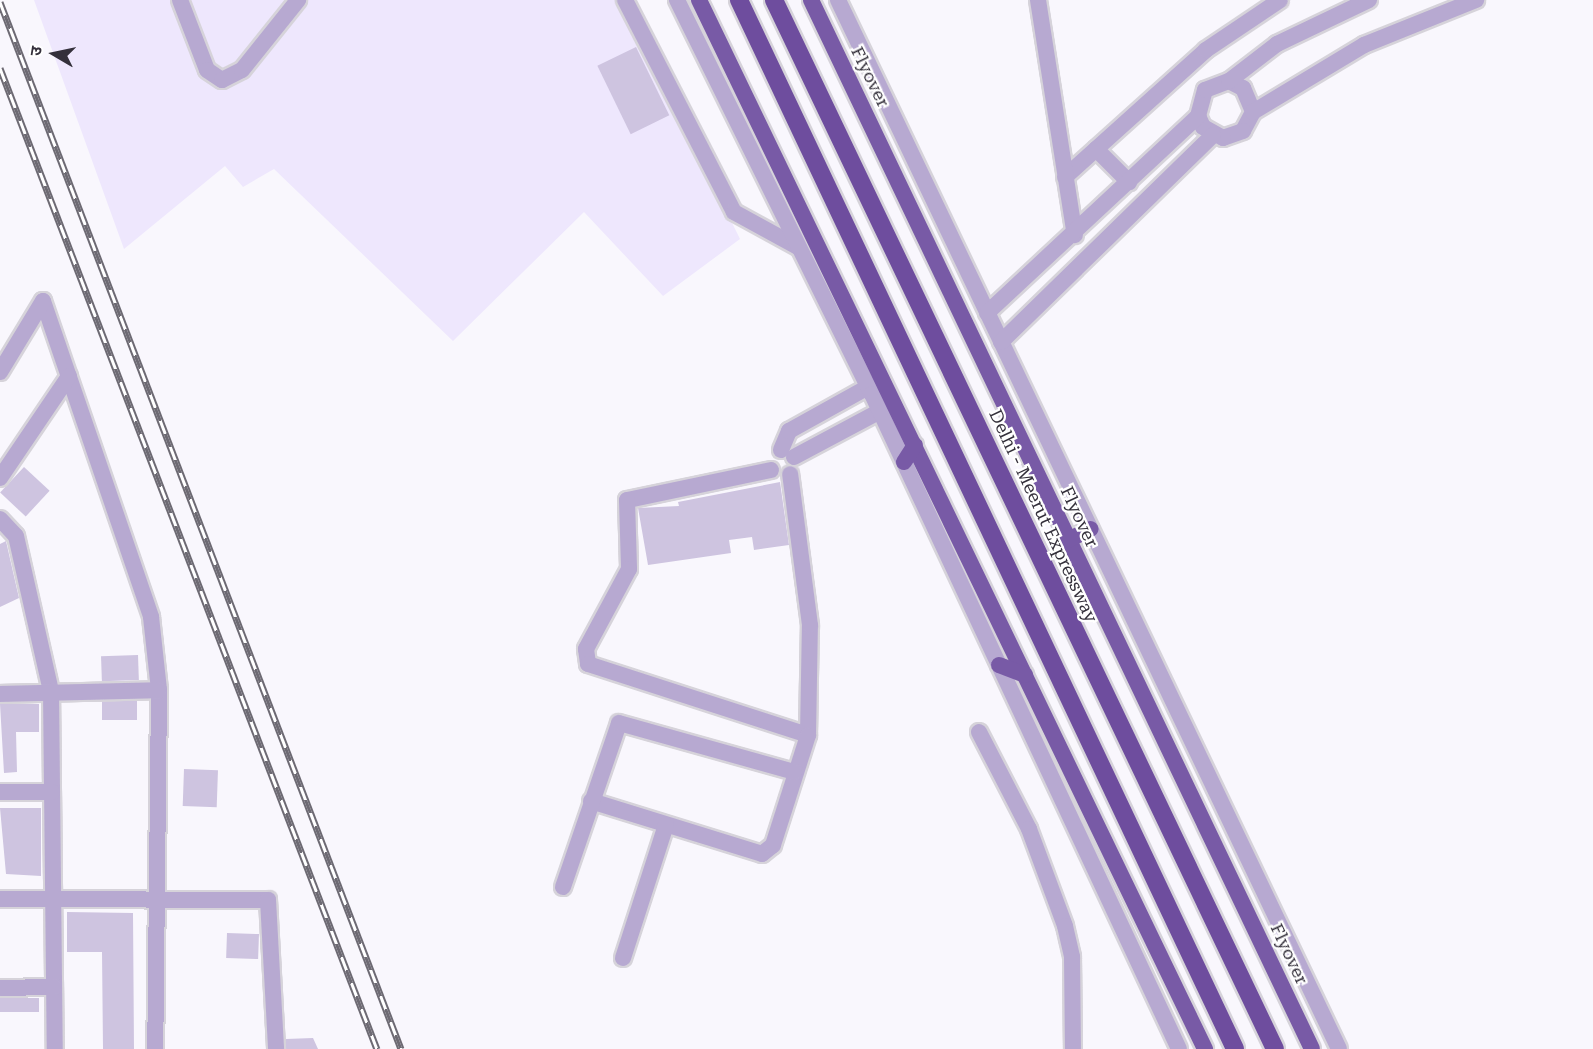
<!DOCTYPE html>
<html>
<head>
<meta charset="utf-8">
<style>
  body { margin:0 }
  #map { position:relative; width:1593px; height:1049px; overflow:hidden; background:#f9f7fd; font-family:"Roboto Serif","Noto Sans Devanagari",serif }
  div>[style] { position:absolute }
  .built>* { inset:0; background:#eee7fd }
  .building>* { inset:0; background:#cec4e0; transform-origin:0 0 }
  .roads { filter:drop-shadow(2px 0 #d6d3da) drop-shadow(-2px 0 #d6d3da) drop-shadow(0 2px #d6d3da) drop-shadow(0 -2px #d6d3da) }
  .minor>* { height:16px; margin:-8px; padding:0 8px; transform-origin:8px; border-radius:8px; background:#b7a9d1 }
  .tertiary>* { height:16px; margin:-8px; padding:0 8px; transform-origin:8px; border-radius:8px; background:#b7a9d1 }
  .trunk>* { height:16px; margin:-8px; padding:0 8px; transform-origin:8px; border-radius:8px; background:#785aa6 }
  .motorway>* { height:18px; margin:-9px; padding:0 9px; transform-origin:9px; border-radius:9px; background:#6e4d9e }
  .rail>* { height:7px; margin-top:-3.5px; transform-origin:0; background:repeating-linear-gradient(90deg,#fff 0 14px,#6d6a73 0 28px); box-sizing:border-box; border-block:2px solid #6d6a73 }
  span { translate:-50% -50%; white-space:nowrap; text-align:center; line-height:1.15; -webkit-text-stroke:4.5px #fff; paint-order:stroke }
  .street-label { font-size:18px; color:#34303b }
  .north { position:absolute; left:24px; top:24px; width:60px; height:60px; -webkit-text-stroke:4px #fff; paint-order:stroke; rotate:279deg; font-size:16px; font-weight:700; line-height:24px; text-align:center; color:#34303b }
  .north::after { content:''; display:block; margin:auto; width:21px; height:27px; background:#34303b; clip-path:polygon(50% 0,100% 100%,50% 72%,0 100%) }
</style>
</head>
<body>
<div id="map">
  <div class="built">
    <div style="clip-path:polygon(34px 0,622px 0,740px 239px,663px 296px,584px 212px,453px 341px,274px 169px,243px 187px,225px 166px,124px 249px)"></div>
  </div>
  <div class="building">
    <div style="left:636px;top:47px;width:76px;height:43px;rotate:64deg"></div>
    <div style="left:24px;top:467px;width:35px;height:35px;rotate:43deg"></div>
    <div style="clip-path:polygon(780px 482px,789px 545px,754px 550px,752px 537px,729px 540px,731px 553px,648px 565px,638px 508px,679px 506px,678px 502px)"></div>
    <div style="clip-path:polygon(6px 541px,19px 598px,0 607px,0 544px)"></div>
    <div style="left:138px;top:655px;width:25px;height:37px;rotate:88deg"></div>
    <div style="left:137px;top:701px;width:19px;height:35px;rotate:90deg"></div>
    <div style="clip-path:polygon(0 704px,39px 704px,39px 732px,16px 732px,17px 772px,4px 773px)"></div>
    <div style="left:184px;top:769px;width:34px;height:37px;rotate:2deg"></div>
    <div style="clip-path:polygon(0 808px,41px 808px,41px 876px,6px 874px)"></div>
    <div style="clip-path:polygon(67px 912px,133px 913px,134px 1049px,103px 1049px,102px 952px,67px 952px)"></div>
    <div style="left:227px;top:933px;width:32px;height:25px;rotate:2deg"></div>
    <div style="left:0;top:998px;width:39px;height:14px"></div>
    <div style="clip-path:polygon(313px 1038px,318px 1049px,286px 1049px,286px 1039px)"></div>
  </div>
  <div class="roads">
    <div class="minor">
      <div style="left:180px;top:0;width:75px;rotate:68.9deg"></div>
      <div style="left:207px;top:70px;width:18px;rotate:34deg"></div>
      <div style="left:222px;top:80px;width:22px;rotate:-27deg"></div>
      <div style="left:242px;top:70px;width:90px;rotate:-51.3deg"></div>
      <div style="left:625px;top:0;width:238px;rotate:62.8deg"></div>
      <div style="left:734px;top:212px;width:73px;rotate:28.7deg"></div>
      <div style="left:1096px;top:149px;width:47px;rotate:45deg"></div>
      <div style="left:1065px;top:177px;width:190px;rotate:-42deg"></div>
      <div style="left:1206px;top:50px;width:89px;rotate:-34deg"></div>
      <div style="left:43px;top:301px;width:334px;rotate:71.1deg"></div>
      <div style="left:151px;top:617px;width:73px;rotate:83.7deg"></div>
      <div style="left:159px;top:690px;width:359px;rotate:90.6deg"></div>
      <div style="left:0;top:372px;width:83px;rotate:-58.8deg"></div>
      <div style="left:781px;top:450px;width:21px;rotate:-67deg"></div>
      <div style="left:789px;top:431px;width:90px;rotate:-29.1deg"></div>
      <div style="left:794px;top:457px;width:98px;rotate:-28.1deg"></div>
      <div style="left:771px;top:470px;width:147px;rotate:168.2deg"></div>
      <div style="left:627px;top:500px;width:69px;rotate:88.3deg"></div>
      <div style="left:629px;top:569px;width:91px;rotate:118.3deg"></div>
      <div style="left:586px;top:649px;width:15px;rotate:82deg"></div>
      <div style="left:588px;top:664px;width:231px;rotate:17.9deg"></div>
      <div style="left:808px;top:735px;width:110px;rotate:-89deg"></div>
      <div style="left:810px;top:625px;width:152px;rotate:-97.5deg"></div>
      <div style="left:0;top:478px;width:123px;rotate:-55.9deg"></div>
      <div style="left:0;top:519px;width:23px;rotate:47deg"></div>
      <div style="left:16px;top:536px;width:159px;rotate:77.3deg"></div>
      <div style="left:51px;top:691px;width:358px;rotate:89.4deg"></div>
      <div style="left:0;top:694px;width:159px;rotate:-1.4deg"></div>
      <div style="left:979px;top:732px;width:109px;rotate:62.7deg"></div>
      <div style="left:1029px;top:829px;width:103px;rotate:69.6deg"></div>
      <div style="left:1065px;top:926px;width:32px;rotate:77deg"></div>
      <div style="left:1072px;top:957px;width:92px;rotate:89.4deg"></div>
      <div style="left:0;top:792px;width:52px"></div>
      <div style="left:591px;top:801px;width:179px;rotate:17.2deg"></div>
      <div style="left:762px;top:854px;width:14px;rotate:-39deg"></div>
      <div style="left:773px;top:845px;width:115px;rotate:-72.3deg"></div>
      <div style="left:563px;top:887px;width:173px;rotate:-71.1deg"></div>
      <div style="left:619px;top:723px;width:182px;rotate:15.6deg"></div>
      <div style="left:0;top:899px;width:268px;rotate:0.2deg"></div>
      <div style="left:268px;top:900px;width:149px;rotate:86.9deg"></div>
      <div style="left:623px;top:958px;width:140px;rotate:-72.1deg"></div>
      <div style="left:0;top:988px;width:54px;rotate:-1.1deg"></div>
    </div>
    <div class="tertiary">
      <div style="left:677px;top:0;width:440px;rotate:63.7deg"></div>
      <div style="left:872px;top:394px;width:723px;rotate:64.89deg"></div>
      <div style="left:838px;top:0;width:1162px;rotate:64.47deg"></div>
      <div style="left:1038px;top:0;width:238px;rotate:81.1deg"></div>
      <div style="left:1229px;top:81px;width:16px;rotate:27deg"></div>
      <div style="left:1243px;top:88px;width:26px;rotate:67deg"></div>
      <div style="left:1253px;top:112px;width:21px;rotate:118deg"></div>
      <div style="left:1243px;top:131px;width:21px;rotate:161deg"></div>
      <div style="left:1223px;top:138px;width:23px;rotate:-151deg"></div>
      <div style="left:1203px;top:127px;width:12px;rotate:-114deg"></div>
      <div style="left:1198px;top:116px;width:27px;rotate:-75deg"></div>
      <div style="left:1205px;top:90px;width:26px;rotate:-21deg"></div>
      <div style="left:1229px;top:81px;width:61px;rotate:-37.6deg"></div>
      <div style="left:1277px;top:44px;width:102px;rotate:-25.6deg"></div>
      <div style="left:1253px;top:112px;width:130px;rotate:-31.1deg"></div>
      <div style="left:1364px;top:45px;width:121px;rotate:-21.9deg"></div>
      <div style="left:987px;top:313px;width:289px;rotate:-43deg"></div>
      <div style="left:1001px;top:342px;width:296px;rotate:-44.3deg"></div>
    </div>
    <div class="trunk">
      <div style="left:699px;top:0;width:1165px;rotate:64.25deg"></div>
      <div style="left:811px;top:0;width:1162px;rotate:64.47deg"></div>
      <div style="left:904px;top:462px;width:20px;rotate:-57deg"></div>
      <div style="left:1068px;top:540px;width:25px;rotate:-26deg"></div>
      <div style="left:999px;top:665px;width:28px;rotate:21deg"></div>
    </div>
    <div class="motorway">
      <div style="left:739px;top:0;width:1160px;rotate:64.69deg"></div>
      <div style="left:774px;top:0;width:1162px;rotate:64.47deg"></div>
    </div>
  </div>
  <div class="rail">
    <div style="left:0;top:2px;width:1121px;rotate:69.04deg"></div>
    <div style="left:0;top:68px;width:1051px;rotate:68.98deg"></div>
  </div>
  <div class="street-label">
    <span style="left:870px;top:77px;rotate:64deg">Flyover</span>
    <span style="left:1043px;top:516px;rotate:65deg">Delhi - Meerut Expressway</span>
    <span style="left:1079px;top:517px;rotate:65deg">Flyover</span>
    <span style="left:1289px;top:954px;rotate:65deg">Flyover</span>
  </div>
  <div class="north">उ</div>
</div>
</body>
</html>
